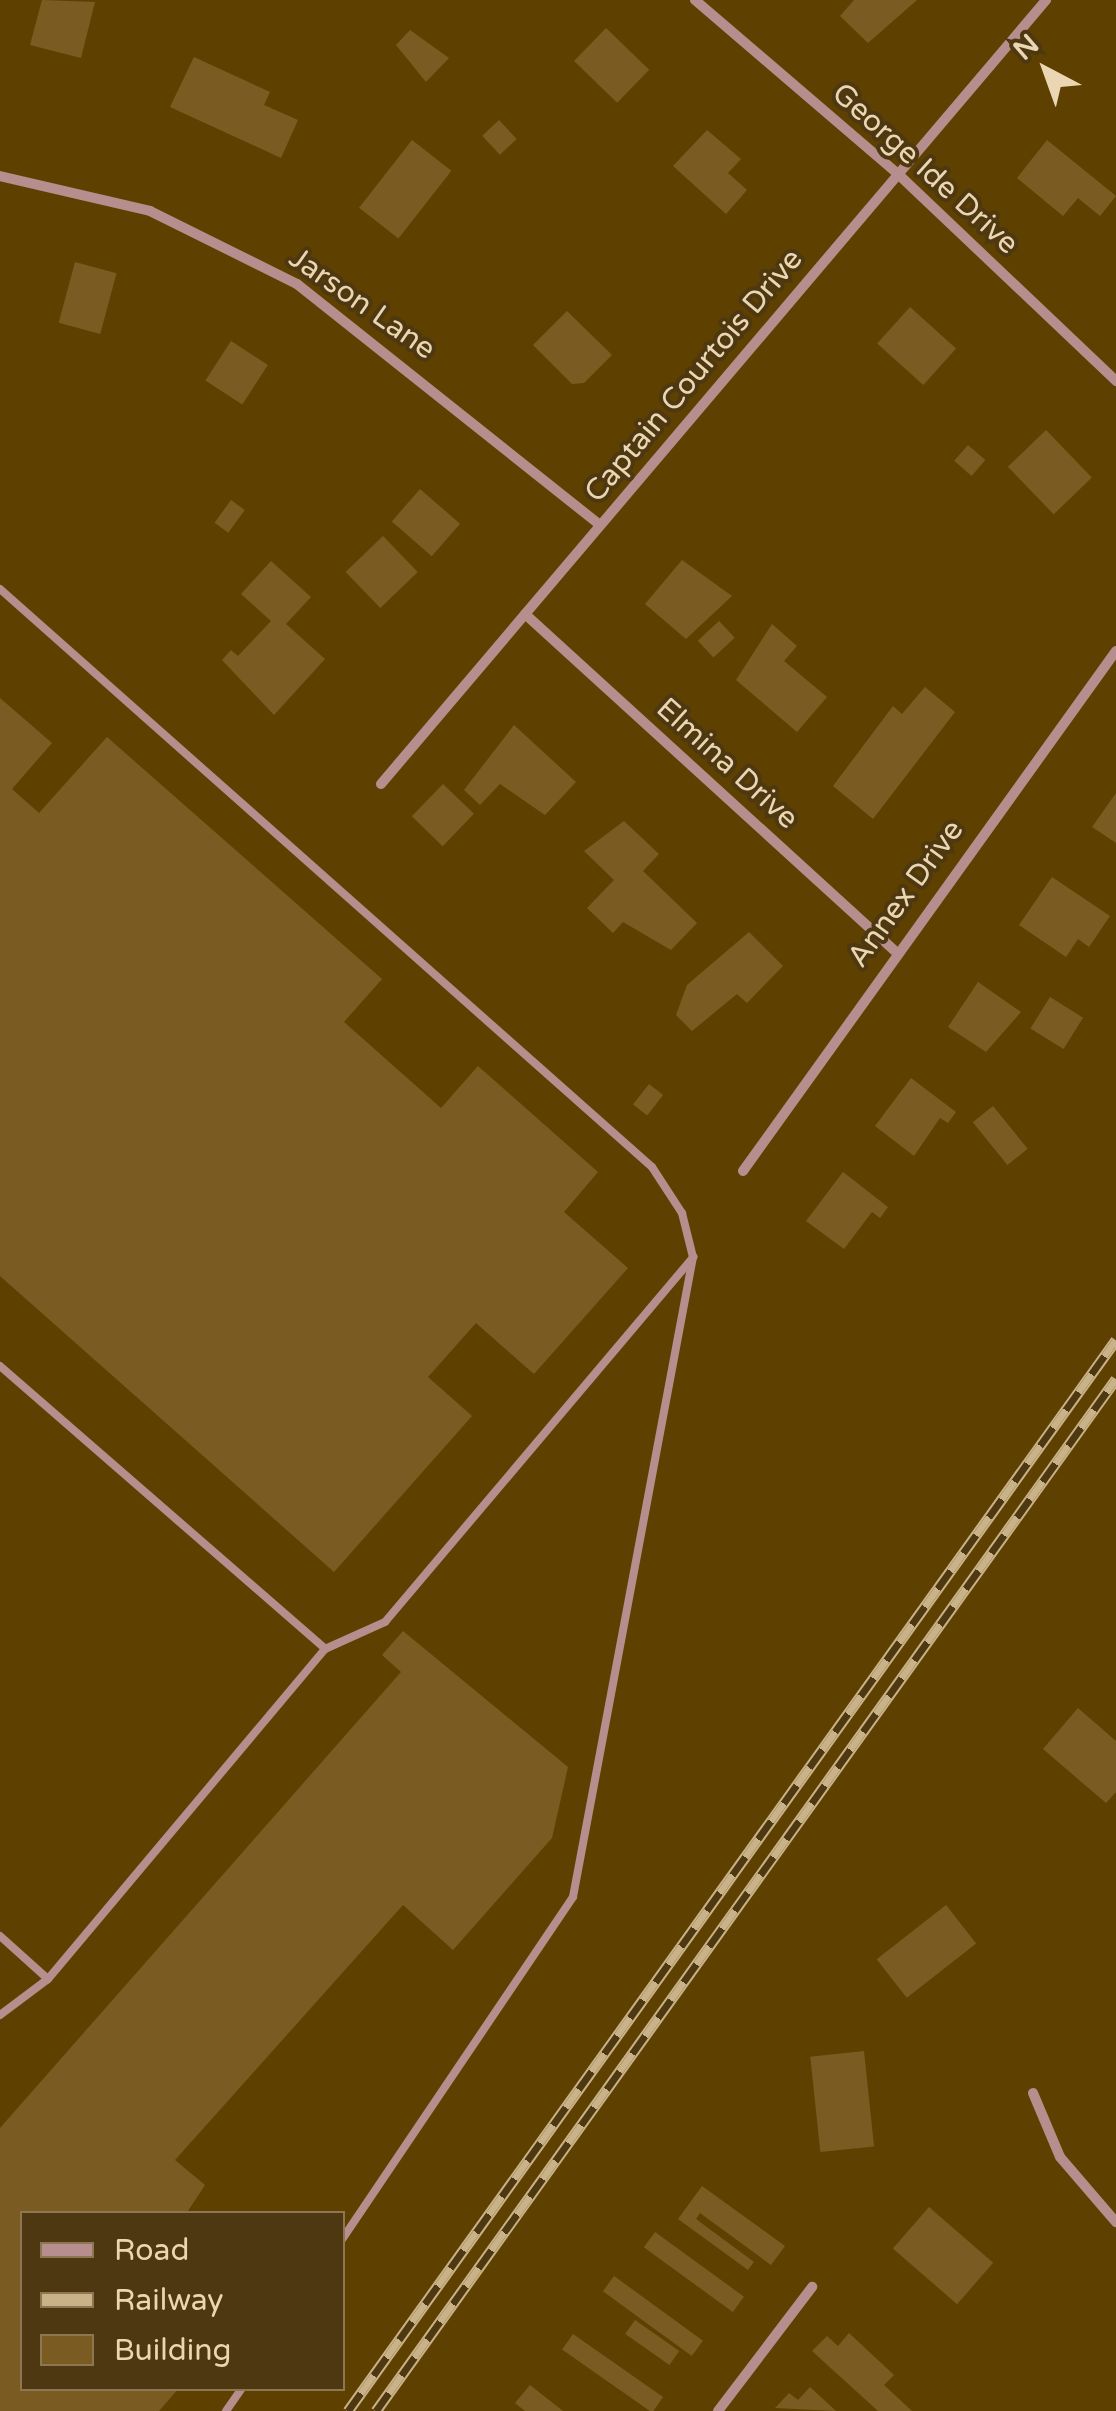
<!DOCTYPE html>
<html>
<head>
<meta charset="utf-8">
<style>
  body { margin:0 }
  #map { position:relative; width:1116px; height:2411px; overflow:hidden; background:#5e4100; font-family:"Varela Round",sans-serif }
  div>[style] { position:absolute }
  .building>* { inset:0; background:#7a5c23; transform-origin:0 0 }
  .service>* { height:8px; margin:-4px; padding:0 4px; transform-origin:4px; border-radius:4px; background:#b58e8d }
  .minor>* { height:10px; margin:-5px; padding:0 5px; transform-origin:5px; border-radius:5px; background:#b58e8d }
  .rail>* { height:11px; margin-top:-5.5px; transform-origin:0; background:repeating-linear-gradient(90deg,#4d3811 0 22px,#c9b288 0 44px); box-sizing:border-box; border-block:2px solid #c9b288 }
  span { translate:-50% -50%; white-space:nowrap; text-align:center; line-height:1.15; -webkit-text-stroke:8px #4d3811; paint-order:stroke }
  .street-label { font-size:30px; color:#ebd6b3 }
  .legend { position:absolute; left:20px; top:2211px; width:325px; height:180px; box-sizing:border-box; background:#4d3811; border:2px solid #8c7752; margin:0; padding:12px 18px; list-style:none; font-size:30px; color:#ebd6b3 }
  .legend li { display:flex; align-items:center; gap:20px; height:50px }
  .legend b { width:50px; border:2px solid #8c7752 }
  .north { position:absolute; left:996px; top:20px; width:100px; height:100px; -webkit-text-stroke:8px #4d3811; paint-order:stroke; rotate:319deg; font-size:28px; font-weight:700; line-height:40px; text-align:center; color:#ebd6b3 }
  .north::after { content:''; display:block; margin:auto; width:35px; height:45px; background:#ebd6b3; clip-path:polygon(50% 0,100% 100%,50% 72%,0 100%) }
</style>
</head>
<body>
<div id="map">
  <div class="building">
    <div style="clip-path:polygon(42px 0,95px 2px,81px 58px,30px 45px)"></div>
    <div style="clip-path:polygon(854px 0,917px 0,868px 43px,840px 16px)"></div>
    <div style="left:606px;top:28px;width:60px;height:46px;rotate:44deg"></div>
    <div style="clip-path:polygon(410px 30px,449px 58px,426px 82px,396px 45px)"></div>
    <div style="clip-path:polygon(194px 57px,270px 92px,264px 105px,298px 120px,281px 158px,170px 107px)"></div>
    <div style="left:499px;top:120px;width:26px;height:23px;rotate:47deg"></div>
    <div style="clip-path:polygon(707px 130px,741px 159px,728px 173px,747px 190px,726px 214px,673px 166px)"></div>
    <div style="left:412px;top:140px;width:50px;height:86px;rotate:38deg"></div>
    <div style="clip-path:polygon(1047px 140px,1116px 196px,1100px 216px,1078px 198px,1063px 216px,1017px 178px)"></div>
    <div style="left:75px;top:262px;width:43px;height:63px;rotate:15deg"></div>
    <div style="left:910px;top:307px;width:62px;height:49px;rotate:42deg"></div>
    <div style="clip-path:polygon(567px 311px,612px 355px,584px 383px,572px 384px,533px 345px)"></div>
    <div style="left:231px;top:341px;width:44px;height:47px;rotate:33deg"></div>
    <div style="left:1046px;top:430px;width:66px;height:53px;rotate:46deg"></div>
    <div style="left:968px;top:445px;width:23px;height:21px;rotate:41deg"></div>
    <div style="left:420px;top:489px;width:53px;height:43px;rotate:41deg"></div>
    <div style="left:231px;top:500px;width:17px;height:28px;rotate:36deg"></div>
    <div style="left:383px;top:536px;width:50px;height:52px;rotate:46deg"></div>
    <div style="clip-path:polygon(682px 560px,732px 596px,686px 639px,645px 604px)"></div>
    <div style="clip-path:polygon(271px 561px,311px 597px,286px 624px,325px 659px,274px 715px,222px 660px,231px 650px,238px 656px,271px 621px,241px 594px)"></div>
    <div style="left:719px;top:621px;width:23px;height:29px;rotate:47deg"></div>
    <div style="clip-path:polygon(772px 624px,797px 646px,784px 661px,827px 697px,797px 732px,736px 680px)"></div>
    <div style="clip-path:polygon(925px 687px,955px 712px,873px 819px,833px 786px,893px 706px,902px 714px)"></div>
    <div style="clip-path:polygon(0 698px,52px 743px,12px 789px,39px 813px,107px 737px,382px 979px,344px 1022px,441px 1108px,478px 1066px,598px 1172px,564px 1212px,628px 1268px,534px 1374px,476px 1323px,428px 1377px,472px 1416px,334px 1572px,0 1276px)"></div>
    <div style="clip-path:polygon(514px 725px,576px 782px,545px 815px,500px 784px,480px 805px,464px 790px)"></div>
    <div style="left:443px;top:784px;width:43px;height:45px;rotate:44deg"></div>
    <div style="clip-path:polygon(1116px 793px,1116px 843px,1092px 827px)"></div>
    <div style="clip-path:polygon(624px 821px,659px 854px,643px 871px,697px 923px,671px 950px,623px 922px,613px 933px,587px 908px,614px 880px,584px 851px)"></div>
    <div style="clip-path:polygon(1052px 877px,1110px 916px,1089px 947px,1078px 939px,1066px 957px,1019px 925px)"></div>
    <div style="clip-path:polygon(749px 932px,783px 966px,747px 1003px,737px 994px,692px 1031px,676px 1015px,687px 985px)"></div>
    <div style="clip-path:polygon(978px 982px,1021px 1012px,986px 1052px,948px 1027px)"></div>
    <div style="left:1050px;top:997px;width:39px;height:37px;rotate:32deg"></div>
    <div style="clip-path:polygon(911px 1078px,956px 1112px,948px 1123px,940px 1118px,914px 1156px,875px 1126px)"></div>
    <div style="left:649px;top:1084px;width:18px;height:26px;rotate:38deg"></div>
    <div style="left:993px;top:1106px;width:55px;height:26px;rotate:51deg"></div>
    <div style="clip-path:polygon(843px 1172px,888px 1207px,880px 1218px,872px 1212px,844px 1249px,806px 1221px)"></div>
    <div style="clip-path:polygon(403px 1631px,568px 1767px,552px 1838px,453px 1950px,403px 1905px,175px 2160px,205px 2185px,186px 2214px,22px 2214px,22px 2388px,179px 2388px,159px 2411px,0 2411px,0 2128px,401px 1672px,382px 1655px)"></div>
    <div style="clip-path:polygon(1078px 1708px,1116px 1741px,1116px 1792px,1106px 1803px,1043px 1749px)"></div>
    <div style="left:946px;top:1905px;width:49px;height:88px;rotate:52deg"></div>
    <div style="left:864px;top:2051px;width:96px;height:54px;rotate:84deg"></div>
    <div style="clip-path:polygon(702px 2186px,785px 2246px,771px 2265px,700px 2213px,696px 2219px,754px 2262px,748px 2270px,678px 2219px)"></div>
    <div style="left:929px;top:2207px;width:85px;height:55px;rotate:41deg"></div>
    <div style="left:655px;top:2232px;width:110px;height:19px;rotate:36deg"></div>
    <div style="left:614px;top:2276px;width:110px;height:19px;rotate:36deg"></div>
    <div style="left:635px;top:2320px;width:54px;height:17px;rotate:35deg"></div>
    <div style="clip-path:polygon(849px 2333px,894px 2375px,884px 2385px,912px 2411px,878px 2411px,812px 2351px,827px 2336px,838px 2346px)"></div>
    <div style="left:573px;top:2334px;width:110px;height:19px;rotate:35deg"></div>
    <div style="clip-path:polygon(530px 2385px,563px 2411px,525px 2411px,515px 2403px)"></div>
    <div style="clip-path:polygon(810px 2387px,836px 2411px,775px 2408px,789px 2393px,798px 2400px)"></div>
  </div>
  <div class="service">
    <div style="left:0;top:589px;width:871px;rotate:41.56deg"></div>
    <div style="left:652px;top:1167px;width:55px;rotate:56.9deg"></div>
    <div style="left:682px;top:1213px;width:45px;rotate:76deg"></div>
    <div style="left:0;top:1366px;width:431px;rotate:41deg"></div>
    <div style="left:325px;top:1649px;width:431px;rotate:130deg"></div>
    <div style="left:48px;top:1979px;width:60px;rotate:143.1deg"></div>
    <div style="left:325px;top:1649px;width:66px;rotate:-24.2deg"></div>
    <div style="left:385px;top:1622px;width:478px;rotate:-49.8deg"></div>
    <div style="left:693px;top:1257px;width:651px;rotate:100.62deg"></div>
    <div style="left:573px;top:1897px;width:414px;rotate:124deg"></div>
    <div style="left:0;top:1936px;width:64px;rotate:41.9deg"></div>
    <div style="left:226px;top:2411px;width:28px;rotate:-55deg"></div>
  </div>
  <div class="minor">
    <div style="left:695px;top:0;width:267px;rotate:40.6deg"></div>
    <div style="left:898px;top:174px;width:301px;rotate:43.5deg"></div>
    <div style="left:0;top:176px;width:154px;rotate:13.1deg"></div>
    <div style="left:150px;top:211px;width:164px;rotate:26.4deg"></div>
    <div style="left:297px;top:284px;width:387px;rotate:38.5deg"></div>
    <div style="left:525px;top:614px;width:500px;rotate:42.33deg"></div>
    <div style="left:381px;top:784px;width:1028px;rotate:-49.69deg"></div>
    <div style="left:743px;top:1171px;width:640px;rotate:-54.35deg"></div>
    <div style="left:1033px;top:2093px;width:69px;rotate:67.1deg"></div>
    <div style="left:1060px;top:2157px;width:86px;rotate:49.3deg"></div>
    <div style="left:718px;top:2411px;width:156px;rotate:-52.8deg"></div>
  </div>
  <div class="rail">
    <div style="left:348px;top:2411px;width:1318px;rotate:-54.36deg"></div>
    <div style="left:376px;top:2411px;width:1270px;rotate:-54.36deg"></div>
  </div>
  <div class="street-label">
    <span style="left:925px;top:169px;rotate:42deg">George Ide Drive</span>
    <span style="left:362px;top:304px;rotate:35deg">Jarson Lane</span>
    <span style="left:694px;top:376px;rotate:-50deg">Captain Courtois Drive</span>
    <span style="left:727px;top:764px;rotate:42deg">Elmina Drive</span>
    <span style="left:906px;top:894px;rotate:-54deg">Annex Drive</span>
  </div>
  <ul class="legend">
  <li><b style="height:12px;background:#b58e8d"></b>Road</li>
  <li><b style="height:12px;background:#c9b288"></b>Railway</li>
  <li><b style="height:28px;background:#7a5c23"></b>Building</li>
  </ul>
  <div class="north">N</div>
</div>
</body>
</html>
